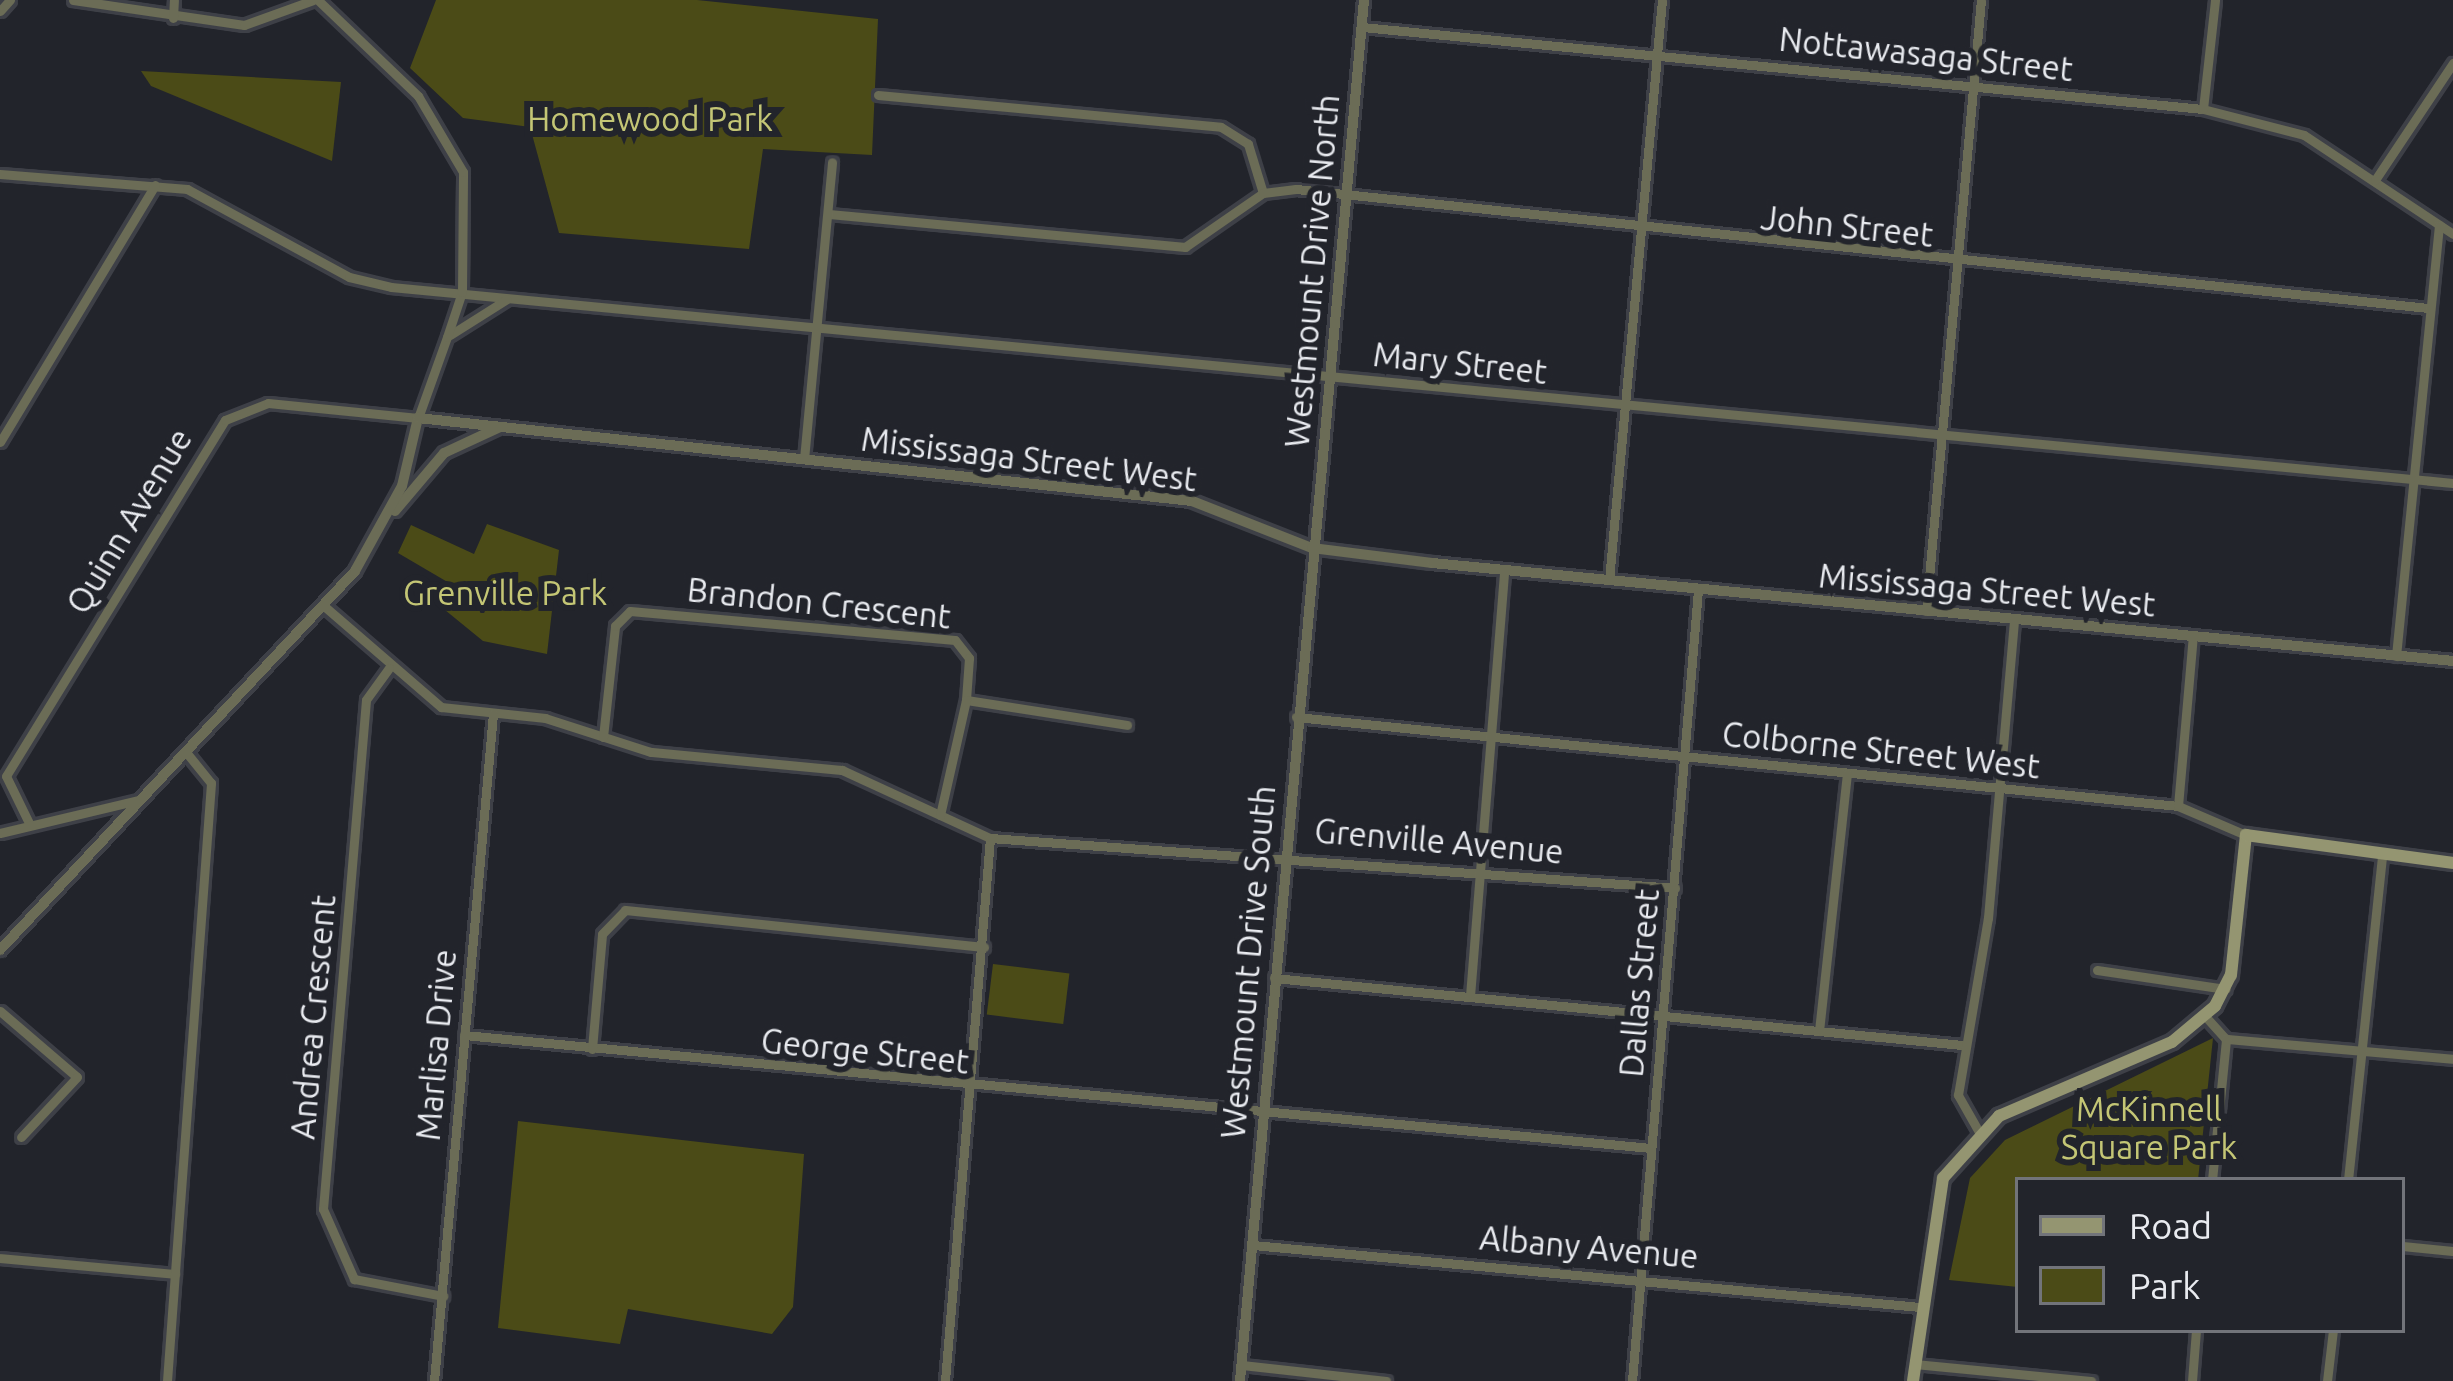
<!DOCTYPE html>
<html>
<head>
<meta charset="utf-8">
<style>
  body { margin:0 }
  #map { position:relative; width:2453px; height:1381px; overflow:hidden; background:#22242b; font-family:Ubuntu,sans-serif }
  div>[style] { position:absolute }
  .green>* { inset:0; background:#4b4b17; transform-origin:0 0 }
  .roads { filter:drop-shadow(3px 0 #3e4047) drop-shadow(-3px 0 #3e4047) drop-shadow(0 3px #3e4047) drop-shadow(0 -3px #3e4047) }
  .minor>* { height:9px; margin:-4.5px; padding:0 4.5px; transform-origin:4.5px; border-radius:4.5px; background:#6b6c56 }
  .tertiary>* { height:10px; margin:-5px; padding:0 5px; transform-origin:5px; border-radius:5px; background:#6b6c56 }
  .secondary>* { height:12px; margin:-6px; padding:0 6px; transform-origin:6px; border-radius:6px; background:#949571 }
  span { translate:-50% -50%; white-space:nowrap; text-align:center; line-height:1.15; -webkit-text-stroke:12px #22242b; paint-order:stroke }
  .street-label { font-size:33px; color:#e9ebf0 }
  .park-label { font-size:33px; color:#c4c675 }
  .legend { position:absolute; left:2015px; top:1177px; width:390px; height:156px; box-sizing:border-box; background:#22242b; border:3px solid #72747a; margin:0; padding:15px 21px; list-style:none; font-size:36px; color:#e9ebf0 }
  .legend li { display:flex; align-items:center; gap:24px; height:60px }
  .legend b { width:60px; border:3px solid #72747a }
</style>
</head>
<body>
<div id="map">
  <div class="green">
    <div style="clip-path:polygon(436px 0,697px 0,878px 19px,872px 155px,763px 149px,749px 249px,559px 233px,530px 127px,463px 118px,410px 68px)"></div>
    <div style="clip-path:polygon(141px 71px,341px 82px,332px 161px,151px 86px)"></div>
    <div style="clip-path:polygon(487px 524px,559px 550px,547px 654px,483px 641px,445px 610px,456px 587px,398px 553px,411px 525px,474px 554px)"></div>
    <div style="left:993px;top:964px;width:77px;height:51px;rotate:7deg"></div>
    <div style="clip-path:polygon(2213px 1038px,2198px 1180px,2018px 1180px,2018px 1287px,1949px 1280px,1970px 1178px,2005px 1140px)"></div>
    <div style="clip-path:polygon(518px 1121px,804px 1154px,793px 1307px,772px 1334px,628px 1309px,620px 1344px,498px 1328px)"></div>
  </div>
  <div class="roads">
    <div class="minor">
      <div style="left:73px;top:0;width:173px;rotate:8.3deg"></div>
      <div style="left:244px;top:25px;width:73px;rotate:-19.9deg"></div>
      <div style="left:0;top:11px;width:15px;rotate:-48deg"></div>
      <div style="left:173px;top:18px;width:18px;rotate:-87deg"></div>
      <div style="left:1362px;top:27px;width:845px;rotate:5.57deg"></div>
      <div style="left:2203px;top:109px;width:104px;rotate:14.4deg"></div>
      <div style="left:2304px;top:135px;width:179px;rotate:33.6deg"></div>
      <div style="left:878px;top:95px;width:344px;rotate:5.3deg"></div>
      <div style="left:1221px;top:127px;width:32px;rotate:32deg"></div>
      <div style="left:1248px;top:144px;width:51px;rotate:73deg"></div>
      <div style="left:2203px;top:109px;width:110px;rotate:-83.7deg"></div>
      <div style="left:0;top:174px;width:188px;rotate:4.6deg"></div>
      <div style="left:187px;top:189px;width:184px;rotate:28.5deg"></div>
      <div style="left:349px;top:277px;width:43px;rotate:13.4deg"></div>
      <div style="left:391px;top:287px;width:2071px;rotate:5.43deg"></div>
      <div style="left:2375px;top:180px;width:141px;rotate:-56.3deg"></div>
      <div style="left:829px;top:214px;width:358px;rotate:5.3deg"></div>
      <div style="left:1185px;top:247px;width:95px;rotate:-34.7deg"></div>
      <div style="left:1263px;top:193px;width:33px;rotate:-7deg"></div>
      <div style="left:1296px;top:189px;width:1138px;rotate:6deg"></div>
      <div style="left:450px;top:335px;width:67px;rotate:-32.3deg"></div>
      <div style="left:0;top:442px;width:300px;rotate:-58.9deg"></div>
      <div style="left:804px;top:459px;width:298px;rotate:-84.6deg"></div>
      <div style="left:1609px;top:580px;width:582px;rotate:-84.78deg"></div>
      <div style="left:324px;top:606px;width:155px;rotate:40.8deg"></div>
      <div style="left:441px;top:707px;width:105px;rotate:6deg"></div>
      <div style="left:545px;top:718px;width:111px;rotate:17.8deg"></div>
      <div style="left:651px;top:752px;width:192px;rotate:5.4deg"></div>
      <div style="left:842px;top:770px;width:163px;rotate:24.7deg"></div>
      <div style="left:990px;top:838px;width:687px;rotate:4.17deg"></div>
      <div style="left:1926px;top:611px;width:613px;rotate:-84.86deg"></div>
      <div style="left:2396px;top:656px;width:433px;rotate:-84.3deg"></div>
      <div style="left:389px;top:668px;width:39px;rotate:126deg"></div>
      <div style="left:366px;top:700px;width:511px;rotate:94.83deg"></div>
      <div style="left:323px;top:1209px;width:77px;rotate:66.1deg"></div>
      <div style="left:354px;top:1279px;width:91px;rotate:10.8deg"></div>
      <div style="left:966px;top:700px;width:163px;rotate:8.8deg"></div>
      <div style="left:1296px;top:717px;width:886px;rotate:5.76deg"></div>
      <div style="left:2178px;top:806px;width:74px;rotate:23.1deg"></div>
      <div style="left:603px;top:737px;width:112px;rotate:-83.8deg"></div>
      <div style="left:615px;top:626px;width:21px;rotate:-45deg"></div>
      <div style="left:630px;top:611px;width:326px;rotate:5.1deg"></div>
      <div style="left:955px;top:640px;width:23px;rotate:52deg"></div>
      <div style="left:969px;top:658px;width:42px;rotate:94.1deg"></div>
      <div style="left:966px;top:700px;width:118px;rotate:102.7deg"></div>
      <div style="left:2178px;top:806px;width:171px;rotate:-85deg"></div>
      <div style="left:29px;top:823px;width:52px;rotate:-116.1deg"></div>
      <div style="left:6px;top:776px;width:418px;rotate:-58.4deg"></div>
      <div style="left:225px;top:420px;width:46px;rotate:-21.6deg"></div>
      <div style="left:268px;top:403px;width:151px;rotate:5.7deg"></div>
      <div style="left:418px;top:418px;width:86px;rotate:-70.3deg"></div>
      <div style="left:447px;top:337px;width:47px;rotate:-71.6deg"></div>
      <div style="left:462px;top:292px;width:120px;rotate:-89.5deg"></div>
      <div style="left:463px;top:172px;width:88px;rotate:-120.6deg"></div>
      <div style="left:418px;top:96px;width:139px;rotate:-136.2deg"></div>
      <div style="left:0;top:833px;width:143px;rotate:-13.4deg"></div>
      <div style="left:2097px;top:970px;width:130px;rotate:8.4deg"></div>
      <div style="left:1274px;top:978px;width:691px;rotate:5.56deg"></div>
      <div style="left:1470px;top:996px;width:427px;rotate:-85.4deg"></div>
      <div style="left:0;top:1011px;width:101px;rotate:40.6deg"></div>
      <div style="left:77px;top:1077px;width:82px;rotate:133deg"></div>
      <div style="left:2205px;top:1016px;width:31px;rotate:48deg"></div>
      <div style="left:1819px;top:1031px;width:259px;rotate:-83.8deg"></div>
      <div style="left:464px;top:1035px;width:1192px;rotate:5.44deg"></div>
      <div style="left:2226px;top:1039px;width:228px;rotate:5deg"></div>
      <div style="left:592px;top:1049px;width:115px;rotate:-85deg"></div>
      <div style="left:602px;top:934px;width:33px;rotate:-46deg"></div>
      <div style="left:625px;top:910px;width:361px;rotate:5.9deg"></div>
      <div style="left:1979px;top:1132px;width:43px;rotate:-119.6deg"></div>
      <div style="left:1958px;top:1095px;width:180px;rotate:-80.4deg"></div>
      <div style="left:1988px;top:918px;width:300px;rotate:-85deg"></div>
      <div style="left:2212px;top:1180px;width:142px;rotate:-84.3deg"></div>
      <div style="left:2348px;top:1180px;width:326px;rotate:-84deg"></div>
      <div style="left:1253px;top:1245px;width:670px;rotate:5.31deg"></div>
      <div style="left:2402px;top:1246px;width:51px;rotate:5.6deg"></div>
      <div style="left:0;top:1258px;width:176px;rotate:5.2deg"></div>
      <div style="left:1914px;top:1364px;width:178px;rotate:5.5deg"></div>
      <div style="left:1242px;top:1365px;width:145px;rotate:6.3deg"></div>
      <div style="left:167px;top:1381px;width:600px;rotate:-85.79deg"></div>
      <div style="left:211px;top:783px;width:40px;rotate:-129deg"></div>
      <div style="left:434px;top:1381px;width:670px;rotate:-84.95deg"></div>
      <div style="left:945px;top:1381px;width:545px;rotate:-85.26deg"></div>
      <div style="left:1632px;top:1381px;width:794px;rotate:-85.23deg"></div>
      <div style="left:2192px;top:1381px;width:51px;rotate:-85.5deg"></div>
      <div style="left:2327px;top:1381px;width:51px;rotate:-83.3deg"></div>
    </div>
    <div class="tertiary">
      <div style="left:395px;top:511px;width:76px;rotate:-49.8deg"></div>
      <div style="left:444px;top:453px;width:62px;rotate:-24.9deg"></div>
      <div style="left:0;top:950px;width:519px;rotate:-46.87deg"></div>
      <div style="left:355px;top:571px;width:97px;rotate:-61.1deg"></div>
      <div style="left:402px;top:486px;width:70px;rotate:-76.8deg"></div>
      <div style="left:418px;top:418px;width:778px;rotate:6.12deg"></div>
      <div style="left:1192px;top:501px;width:129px;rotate:21.4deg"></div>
      <div style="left:1312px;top:548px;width:121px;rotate:7.1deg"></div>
      <div style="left:1432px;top:563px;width:1026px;rotate:5.48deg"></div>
      <div style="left:1240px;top:1381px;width:1387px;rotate:-84.87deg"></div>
    </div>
    <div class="secondary">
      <div style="left:1913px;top:1381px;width:205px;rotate:-81.6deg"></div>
      <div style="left:1943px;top:1178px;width:84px;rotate:-47.9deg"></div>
      <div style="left:1999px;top:1116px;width:188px;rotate:-23.2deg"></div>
      <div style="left:2172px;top:1042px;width:56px;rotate:-39.9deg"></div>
      <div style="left:2215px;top:1006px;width:35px;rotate:-63deg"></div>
      <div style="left:2231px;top:975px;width:141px;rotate:-83.9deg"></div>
      <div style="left:2246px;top:835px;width:209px;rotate:7.7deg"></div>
    </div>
  </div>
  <div class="street-label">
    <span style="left:1926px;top:54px;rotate:6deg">Nottawasaga Street</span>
    <span style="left:1847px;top:226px;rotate:6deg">John Street</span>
    <span style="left:1312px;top:271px;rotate:-85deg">Westmount Drive North</span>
    <span style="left:1460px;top:363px;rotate:6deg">Mary Street</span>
    <span style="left:1029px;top:459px;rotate:7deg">Mississaga Street West</span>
    <span style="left:129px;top:521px;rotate:-59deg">Quinn Avenue</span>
    <span style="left:1987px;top:590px;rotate:5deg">Mississaga Street West</span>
    <span style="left:819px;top:603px;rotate:6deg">Brandon Crescent</span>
    <span style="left:1881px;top:750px;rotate:6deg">Colborne Street West</span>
    <span style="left:1439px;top:841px;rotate:5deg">Grenville Avenue</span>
    <span style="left:1248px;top:962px;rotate:-85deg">Westmount Drive South</span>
    <span style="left:1639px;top:983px;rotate:-85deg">Dallas Street</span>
    <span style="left:313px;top:1017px;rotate:-85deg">Andrea Crescent</span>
    <span style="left:436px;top:1045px;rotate:-85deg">Marlisa Drive</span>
    <span style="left:865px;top:1051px;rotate:6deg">George Street</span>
    <span style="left:1589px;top:1247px;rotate:5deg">Albany Avenue</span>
  </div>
  <div class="park-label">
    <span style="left:650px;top:119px">Homewood Park</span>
    <span style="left:505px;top:593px">Grenville Park</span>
    <span style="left:2149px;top:1128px">McKinnell<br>Square Park</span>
  </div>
  <ul class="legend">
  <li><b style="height:15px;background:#949571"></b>Road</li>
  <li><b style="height:33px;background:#4b4b17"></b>Park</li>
  </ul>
</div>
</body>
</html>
